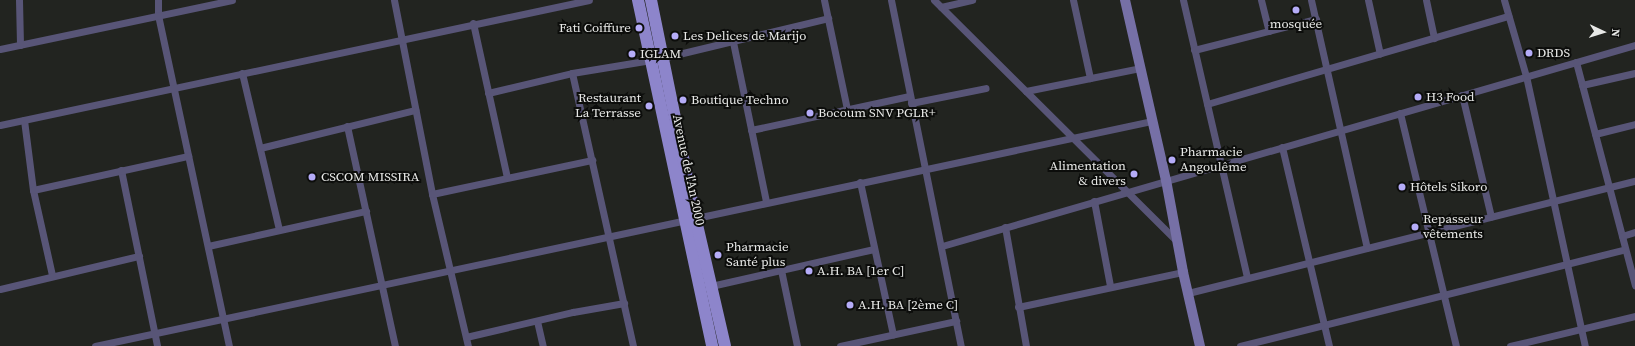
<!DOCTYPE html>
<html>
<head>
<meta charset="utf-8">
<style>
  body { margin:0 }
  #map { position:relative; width:1635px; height:346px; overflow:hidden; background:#222420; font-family:"Source Serif 4",serif }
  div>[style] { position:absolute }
  .street>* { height:7px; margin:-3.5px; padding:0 3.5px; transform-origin:3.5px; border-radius:3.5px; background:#585577 }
  .secondary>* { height:10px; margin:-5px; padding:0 5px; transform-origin:5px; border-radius:5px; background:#7670a6 }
  .primary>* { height:12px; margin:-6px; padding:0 6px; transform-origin:6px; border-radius:6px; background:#8d85cb }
  .dots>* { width:11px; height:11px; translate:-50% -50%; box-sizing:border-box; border:2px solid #0c0d0b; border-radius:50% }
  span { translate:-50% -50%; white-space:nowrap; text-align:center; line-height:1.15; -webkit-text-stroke:4px #0c0d0b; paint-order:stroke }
  .poi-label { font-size:13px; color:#e8e9e7 }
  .right { translate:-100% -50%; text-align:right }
  .left { translate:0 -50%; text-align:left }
  .street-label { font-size:13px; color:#e8e9e7 }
  .north { position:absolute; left:1583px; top:12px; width:40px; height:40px; -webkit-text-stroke:3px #0c0d0b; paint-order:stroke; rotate:94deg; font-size:11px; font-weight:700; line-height:16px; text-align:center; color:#e8e9e7 }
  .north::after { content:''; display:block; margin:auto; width:14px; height:18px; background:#e8e9e7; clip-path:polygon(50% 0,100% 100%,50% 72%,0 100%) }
</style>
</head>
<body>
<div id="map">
  <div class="street">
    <div style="left:19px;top:0;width:45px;rotate:88.7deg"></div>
    <div style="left:158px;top:0;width:15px;rotate:90deg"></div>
    <div style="left:158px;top:15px;width:339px;rotate:77.9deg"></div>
    <div style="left:394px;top:0;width:198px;rotate:78.9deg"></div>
    <div style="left:432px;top:194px;width:156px;rotate:76.7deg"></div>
    <div style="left:824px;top:0;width:111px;rotate:78.1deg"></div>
    <div style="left:891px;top:0;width:353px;rotate:78.6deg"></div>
    <div style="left:934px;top:0;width:342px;rotate:44.8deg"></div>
    <div style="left:1073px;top:0;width:80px;rotate:77.7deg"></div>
    <div style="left:1183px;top:0;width:285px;rotate:77deg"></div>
    <div style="left:1261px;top:0;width:32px;rotate:76deg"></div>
    <div style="left:1311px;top:0;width:254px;rotate:77.3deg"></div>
    <div style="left:1368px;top:0;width:55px;rotate:77.5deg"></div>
    <div style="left:1426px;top:0;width:39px;rotate:78deg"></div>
    <div style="left:1504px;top:0;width:79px;rotate:73.9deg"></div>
    <div style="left:1526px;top:76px;width:276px;rotate:77.7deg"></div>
    <div style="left:941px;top:7px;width:32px;rotate:-13deg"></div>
    <div style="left:473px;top:23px;width:158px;rotate:77.6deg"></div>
    <div style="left:733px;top:42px;width:163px;rotate:78.3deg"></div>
    <div style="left:0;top:49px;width:237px;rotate:-11.9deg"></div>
    <div style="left:1194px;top:50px;width:126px;rotate:-14.3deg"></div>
    <div style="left:662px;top:58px;width:171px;rotate:-13.5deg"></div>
    <div style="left:1576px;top:62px;width:231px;rotate:75.2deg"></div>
    <div style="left:242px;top:73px;width:161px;rotate:76.7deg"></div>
    <div style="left:572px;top:73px;width:280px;rotate:77.4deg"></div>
    <div style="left:1582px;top:85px;width:54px;rotate:-12.8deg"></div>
    <div style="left:1026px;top:91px;width:116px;rotate:-11.4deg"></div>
    <div style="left:488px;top:93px;width:86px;rotate:-13.4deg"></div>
    <div style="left:572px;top:73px;width:80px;rotate:-9.3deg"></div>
    <div style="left:1462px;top:95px;width:125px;rotate:76.6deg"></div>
    <div style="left:911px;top:103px;width:76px;rotate:-11.3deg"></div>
    <div style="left:1207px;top:104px;width:314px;rotate:-16.3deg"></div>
    <div style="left:1400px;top:113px;width:240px;rotate:76.5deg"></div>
    <div style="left:24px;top:120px;width:71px;rotate:82.7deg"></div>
    <div style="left:33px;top:190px;width:87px;rotate:77.4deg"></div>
    <div style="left:0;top:125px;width:602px;rotate:-11.98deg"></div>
    <div style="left:347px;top:126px;width:225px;rotate:77.7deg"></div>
    <div style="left:751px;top:130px;width:162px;rotate:-12.1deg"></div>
    <div style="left:1595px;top:134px;width:41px;rotate:-14deg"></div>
    <div style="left:1282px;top:147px;width:204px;rotate:76.7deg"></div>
    <div style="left:260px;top:148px;width:160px;rotate:-13.8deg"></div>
    <div style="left:121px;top:170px;width:180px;rotate:78.4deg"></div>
    <div style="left:860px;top:182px;width:156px;rotate:77.8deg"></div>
    <div style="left:33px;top:190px;width:159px;rotate:-12.4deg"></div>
    <div style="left:432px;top:194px;width:164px;rotate:-12deg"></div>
    <div style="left:1094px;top:201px;width:86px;rotate:79.3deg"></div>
    <div style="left:1005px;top:227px;width:121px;rotate:80deg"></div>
    <div style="left:1622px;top:236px;width:14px;rotate:-17deg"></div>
    <div style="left:208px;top:246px;width:162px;rotate:-12.5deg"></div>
    <div style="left:942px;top:246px;width:722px;rotate:-16.17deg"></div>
    <div style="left:781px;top:270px;width:78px;rotate:78.1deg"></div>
    <div style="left:711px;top:286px;width:167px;rotate:-12.8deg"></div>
    <div style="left:0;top:289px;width:143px;rotate:-13.4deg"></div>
    <div style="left:1188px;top:293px;width:461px;rotate:-14.1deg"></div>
    <div style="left:1018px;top:307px;width:169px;rotate:-12deg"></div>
    <div style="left:537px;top:321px;width:26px;rotate:77deg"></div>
    <div style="left:466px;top:337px;width:110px;rotate:-13.2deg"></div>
    <div style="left:573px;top:312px;width:52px;rotate:-10deg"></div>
    <div style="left:95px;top:346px;width:1081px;rotate:-12.02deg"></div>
    <div style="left:840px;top:346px;width:119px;rotate:-12.2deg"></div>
    <div style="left:1240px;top:346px;width:397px;rotate:-14.1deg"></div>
    <div style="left:1510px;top:346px;width:129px;rotate:-13.5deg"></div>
  </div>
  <div class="secondary">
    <div style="left:1125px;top:0;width:185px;rotate:77.2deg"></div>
    <div style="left:1166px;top:180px;width:94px;rotate:79.5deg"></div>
    <div style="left:1183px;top:272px;width:76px;rotate:77.1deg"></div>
  </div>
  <div class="primary">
    <div style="left:638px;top:0;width:354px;rotate:77.9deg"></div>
    <div style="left:651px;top:0;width:220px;rotate:78.5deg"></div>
    <div style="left:695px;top:216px;width:133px;rotate:77deg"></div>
  </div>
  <div class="dots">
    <div style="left:1296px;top:10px;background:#b5acf8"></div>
    <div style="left:639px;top:28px;background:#b5acf8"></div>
    <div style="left:675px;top:36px;background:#b5acf8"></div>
    <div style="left:1529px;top:53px;background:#b5acf8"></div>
    <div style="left:632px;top:54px;background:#b5acf8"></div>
    <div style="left:1418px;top:97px;background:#b5acf8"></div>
    <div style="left:683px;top:100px;background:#b5acf8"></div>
    <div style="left:649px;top:106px;background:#b5acf8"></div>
    <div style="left:810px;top:113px;background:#b5acf8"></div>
    <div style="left:1172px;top:160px;background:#b5acf8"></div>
    <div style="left:1134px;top:174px;background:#b5acf8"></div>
    <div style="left:312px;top:177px;background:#b5acf8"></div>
    <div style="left:1402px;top:187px;background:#b5acf8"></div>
    <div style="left:1415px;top:227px;background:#b5acf8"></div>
    <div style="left:718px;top:255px;background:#b5acf8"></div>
    <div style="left:809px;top:271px;background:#b5acf8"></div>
    <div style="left:850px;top:305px;background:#b5acf8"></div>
  </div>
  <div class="poi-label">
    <span style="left:1296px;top:24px">mosquée</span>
    <span class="right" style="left:631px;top:28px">Fati Coiffure</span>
    <span class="left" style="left:683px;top:36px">Les Delices de Marijo</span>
    <span class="left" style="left:1537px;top:53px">DRDS</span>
    <span class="left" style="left:640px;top:54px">IGLAM</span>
    <span class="left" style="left:1426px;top:97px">H3 Food</span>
    <span class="right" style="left:641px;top:106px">Restaurant<br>La Terrasse</span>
    <span class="left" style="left:691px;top:100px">Boutique Techno</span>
    <span class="left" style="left:818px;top:113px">Bocoum SNV PGLR+</span>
    <span class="left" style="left:1180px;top:160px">Pharmacie<br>Angoulême</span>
    <span class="right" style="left:1126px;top:174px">Alimentation<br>&amp; divers</span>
    <span class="left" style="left:321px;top:177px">CSCOM MISSIRA</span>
    <span class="left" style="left:1410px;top:187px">Hôtels Sikoro</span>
    <span class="left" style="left:1423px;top:227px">Repasseur<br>vêtements</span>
    <span class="left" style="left:726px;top:255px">Pharmacie<br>Santé plus</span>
    <span class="left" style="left:817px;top:271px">A.H. BA [1er C]</span>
    <span class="left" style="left:858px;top:305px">A.H. BA [2ème C]</span>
  </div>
  <div class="street-label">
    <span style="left:688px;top:170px;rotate:78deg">Avenue de l'An 2000</span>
  </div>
  <div class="north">N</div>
</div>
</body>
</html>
